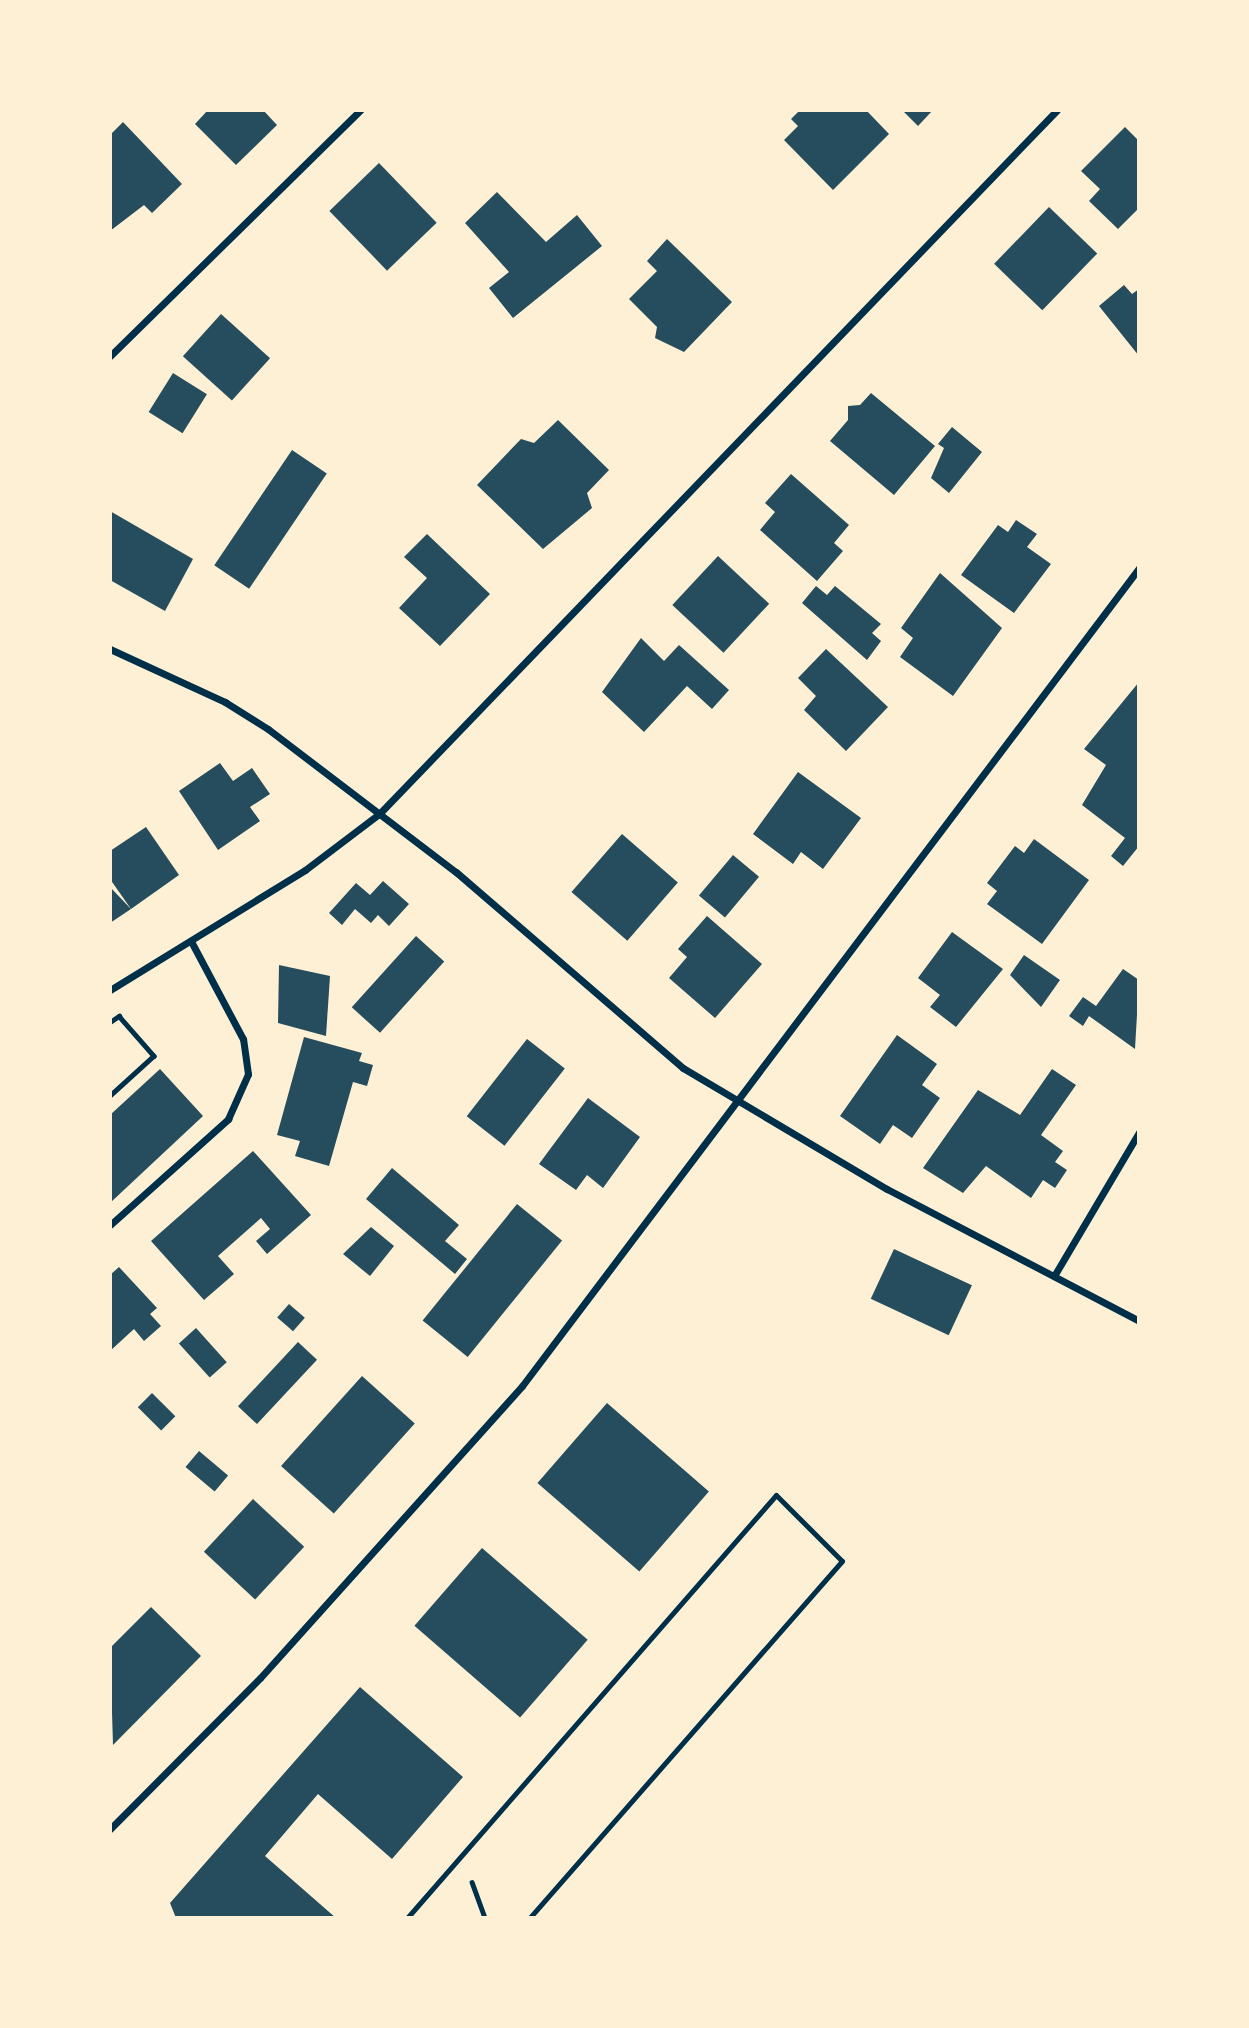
<!DOCTYPE html>
<html>
<head>
<meta charset="utf-8">
<style>
  body { margin:0 }
  #map { position:relative; width:1249px; height:2028px; overflow:hidden; background:#fdf0d5; font-family:"Fira Sans Condensed",sans-serif }
  div>[style] { position:absolute }
  .building>* { inset:0; background:#264d5e; transform-origin:0 0 }
  .path>* { height:4.5px; margin:-2.25px; padding:0 2.25px; transform-origin:2.25px; border-radius:2.25px; background:#003049 }
  .service>* { height:5px; margin:-2.5px; padding:0 2.5px; transform-origin:2.5px; border-radius:2.5px; background:#003049 }
  .minor>* { height:7px; margin:-3.5px; padding:0 3.5px; transform-origin:3.5px; border-radius:3.5px; background:#003049 }
  span { translate:-50% -50%; white-space:nowrap; text-align:center; line-height:1.15; -webkit-text-stroke:7px #fdf0d5; paint-order:stroke }
  .frame { position:absolute; inset:0; border:112px solid #fdf0d5; pointer-events:none }
</style>
</head>
<body>
<div id="map">
  <div class="building">
    <div style="clip-path:polygon(208px 110px,263px 110px,277px 125px,236px 165px,195px 124px)"></div>
    <div style="clip-path:polygon(800px 110px,866px 110px,889px 134px,833px 190px,784px 140px,798px 126px,791px 119px)"></div>
    <div style="clip-path:polygon(902px 110px,933px 110px,918px 126px)"></div>
    <div style="clip-path:polygon(123px 122px,182px 184px,152px 213px,144px 205px,110px 231px,110px 135px)"></div>
    <div style="clip-path:polygon(1125px 127px,1139px 141px,1139px 208px,1118px 229px,1089px 201px,1100px 189px,1081px 171px)"></div>
    <div style="left:379px;top:163px;width:83px;height:69px;rotate:46deg"></div>
    <div style="clip-path:polygon(497px 192px,546px 242px,577px 215px,602px 246px,513px 318px,489px 288px,509px 272px,465px 223px)"></div>
    <div style="left:1049px;top:207px;width:67px;height:79px;rotate:44deg"></div>
    <div style="clip-path:polygon(667px 239px,732px 302px,684px 352px,655px 338px,657px 327px,629px 299px,657px 271px,647px 261px)"></div>
    <div style="clip-path:polygon(1124px 285px,1132px 294px,1139px 289px,1139px 356px,1099px 306px)"></div>
    <div style="left:221px;top:314px;width:66px;height:57px;rotate:42deg"></div>
    <div style="left:173px;top:373px;width:40px;height:46px;rotate:32deg"></div>
    <div style="clip-path:polygon(871px 393px,935px 446px,894px 495px,830px 441px,848px 420px,848px 406px,860px 405px)"></div>
    <div style="clip-path:polygon(558px 420px,609px 470px,587px 493px,592px 508px,543px 549px,477px 485px,521px 439px,534px 443px)"></div>
    <div style="clip-path:polygon(952px 427px,982px 452px,949px 493px,931px 478px,944px 448px,938px 444px)"></div>
    <div style="left:292px;top:450px;width:42px;height:139px;rotate:34deg"></div>
    <div style="clip-path:polygon(791px 474px,849px 525px,834px 543px,843px 551px,817px 581px,760px 530px,775px 512px,765px 503px)"></div>
    <div style="clip-path:polygon(110px 511px,193px 559px,165px 611px,110px 580px)"></div>
    <div style="clip-path:polygon(1016px 520px,1037px 534px,1027px 547px,1051px 564px,1014px 613px,961px 575px,998px 525px,1008px 532px)"></div>
    <div style="clip-path:polygon(427px 534px,490px 594px,440px 646px,399px 608px,427px 578px,404px 557px)"></div>
    <div style="left:718px;top:556px;width:70px;height:67px;rotate:43deg"></div>
    <div style="clip-path:polygon(940px 573px,1002px 628px,953px 696px,900px 657px,913px 638px,901px 628px)"></div>
    <div style="clip-path:polygon(816px 586px,827px 595px,835px 586px,881px 624px,872px 633px,881px 641px,867px 660px,802px 603px)"></div>
    <div style="clip-path:polygon(641px 638px,664px 661px,679px 645px,729px 690px,712px 709px,687px 686px,644px 732px,602px 692px)"></div>
    <div style="clip-path:polygon(826px 649px,888px 707px,846px 751px,804px 710px,816px 696px,798px 678px)"></div>
    <div style="clip-path:polygon(1139px 682px,1139px 846px,1123px 866px,1111px 856px,1125px 838px,1082px 805px,1106px 765px,1084px 749px)"></div>
    <div style="clip-path:polygon(220px 763px,233px 781px,252px 768px,270px 794px,250px 807px,260px 821px,218px 850px,179px 791px)"></div>
    <div style="clip-path:polygon(798px 772px,861px 818px,823px 869px,801px 852px,793px 864px,753px 834px)"></div>
    <div style="clip-path:polygon(146px 827px,179px 875px,131px 909px,110px 879px,110px 851px)"></div>
    <div style="left:622px;top:834px;width:74px;height:77px;rotate:41deg"></div>
    <div style="clip-path:polygon(1034px 839px,1089px 880px,1042px 944px,987px 904px,997px 891px,987px 883px,1015px 846px,1024px 853px)"></div>
    <div style="left:733px;top:855px;width:34px;height:53px;rotate:40deg"></div>
    <div style="clip-path:polygon(383px 881px,409px 904px,389px 926px,378px 915px,371px 923px,355px 909px,342px 925px,329px 913px,356px 883px,370px 895px)"></div>
    <div style="clip-path:polygon(110px 887px,131px 909px,110px 923px)"></div>
    <div style="clip-path:polygon(707px 916px,762px 964px,715px 1018px,669px 978px,687px 957px,678px 949px)"></div>
    <div style="clip-path:polygon(952px 932px,1003px 969px,956px 1027px,930px 1007px,940px 995px,918px 978px)"></div>
    <div style="left:416px;top:936px;width:38px;height:96px;rotate:42deg"></div>
    <div style="clip-path:polygon(1024px 955px,1060px 980px,1041px 1007px,1010px 975px)"></div>
    <div style="clip-path:polygon(279px 965px,330px 976px,326px 1036px,278px 1023px)"></div>
    <div style="clip-path:polygon(1123px 969px,1139px 980px,1135px 1049px,1089px 1016px,1083px 1026px,1069px 1016px,1083px 997px,1096px 1006px)"></div>
    <div style="clip-path:polygon(897px 1035px,937px 1064px,922px 1085px,940px 1098px,912px 1138px,893px 1125px,880px 1144px,840px 1116px)"></div>
    <div style="clip-path:polygon(304px 1037px,362px 1053px,359px 1061px,373px 1065px,367px 1086px,353px 1082px,329px 1166px,295px 1156px,300px 1141px,277px 1135px)"></div>
    <div style="left:527px;top:1039px;width:48px;height:98px;rotate:38deg"></div>
    <div style="clip-path:polygon(160px 1069px,203px 1116px,110px 1203px,110px 1115px)"></div>
    <div style="clip-path:polygon(1052px 1069px,1076px 1085px,1041px 1135px,1063px 1151px,1055px 1162px,1067px 1170px,1055px 1188px,1043px 1180px,1031px 1198px,986px 1166px,963px 1193px,923px 1168px,978px 1090px,1020px 1115px)"></div>
    <div style="clip-path:polygon(588px 1098px,640px 1137px,603px 1188px,587px 1175px,576px 1190px,539px 1164px)"></div>
    <div style="clip-path:polygon(253px 1151px,311px 1215px,267px 1254px,256px 1241px,270px 1229px,261px 1218px,218px 1256px,234px 1274px,204px 1300px,151px 1241px)"></div>
    <div style="clip-path:polygon(392px 1168px,459px 1225px,445px 1241px,467px 1259px,455px 1274px,366px 1199px)"></div>
    <div style="left:517px;top:1204px;width:58px;height:150px;rotate:39deg"></div>
    <div style="clip-path:polygon(371px 1227px,394px 1246px,370px 1276px,343px 1254px)"></div>
    <div style="left:894px;top:1249px;width:86px;height:55px;rotate:25deg"></div>
    <div style="clip-path:polygon(119px 1267px,157px 1308px,150px 1314px,161px 1326px,144px 1341px,134px 1329px,110px 1351px,110px 1275px)"></div>
    <div style="left:289px;top:1304px;width:21px;height:18px;rotate:41deg"></div>
    <div style="left:196px;top:1328px;width:46px;height:23px;rotate:48deg"></div>
    <div style="left:298px;top:1342px;width:26px;height:88px;rotate:43deg"></div>
    <div style="left:362px;top:1376px;width:71px;height:121px;rotate:42deg"></div>
    <div style="left:152px;top:1393px;width:33px;height:20px;rotate:45deg"></div>
    <div style="left:607px;top:1403px;width:135px;height:106px;rotate:41deg"></div>
    <div style="left:199px;top:1451px;width:38px;height:21px;rotate:40deg"></div>
    <div style="left:253px;top:1499px;width:70px;height:72px;rotate:43deg"></div>
    <div style="left:482px;top:1548px;width:140px;height:103px;rotate:41deg"></div>
    <div style="clip-path:polygon(151px 1607px,201px 1656px,113px 1745px,110px 1648px)"></div>
    <div style="clip-path:polygon(360px 1687px,463px 1777px,392px 1859px,318px 1794px,265px 1856px,336px 1918px,176px 1918px,170px 1903px)"></div>
  </div>
  <div class="path">
    <div style="left:110px;top:1022px;width:11px;rotate:-34deg"></div>
    <div style="left:119px;top:1016px;width:53px;rotate:48.8deg"></div>
    <div style="left:154px;top:1056px;width:59px;rotate:137.7deg"></div>
    <div style="left:472px;top:1882px;width:38px;rotate:70deg"></div>
  </div>
  <div class="service">
    <div style="left:407px;top:1918px;width:561px;rotate:-48.9deg"></div>
    <div style="left:776px;top:1495px;width:93px;rotate:45deg"></div>
    <div style="left:842px;top:1561px;width:474px;rotate:131.2deg"></div>
  </div>
  <div class="minor">
    <div style="left:110px;top:356px;width:351px;rotate:-44.5deg"></div>
    <div style="left:110px;top:649px;width:127px;rotate:24.7deg"></div>
    <div style="left:225px;top:702px;width:51px;rotate:32.1deg"></div>
    <div style="left:268px;top:729px;width:236px;rotate:37.3deg"></div>
    <div style="left:456px;top:872px;width:300px;rotate:40.8deg"></div>
    <div style="left:683px;top:1068px;width:237px;rotate:30.7deg"></div>
    <div style="left:887px;top:1189px;width:284px;rotate:27.6deg"></div>
    <div style="left:110px;top:990px;width:229px;rotate:-31.6deg"></div>
    <div style="left:305px;top:870px;width:94px;rotate:-37.2deg"></div>
    <div style="left:380px;top:813px;width:976px;rotate:-46.08deg"></div>
    <div style="left:110px;top:1225px;width:159px;rotate:-41.9deg"></div>
    <div style="left:228px;top:1119px;width:49px;rotate:-66deg"></div>
    <div style="left:248px;top:1074px;width:35px;rotate:-98deg"></div>
    <div style="left:243px;top:1039px;width:111px;rotate:-118deg"></div>
    <div style="left:1054px;top:1276px;width:167px;rotate:-59.4deg"></div>
    <div style="left:110px;top:1829px;width:213px;rotate:-45.2deg"></div>
    <div style="left:260px;top:1678px;width:392px;rotate:-48.1deg"></div>
    <div style="left:522px;top:1386px;width:1025px;rotate:-52.97deg"></div>
  </div>
  <div class="frame"></div>
</div>
</body>
</html>
